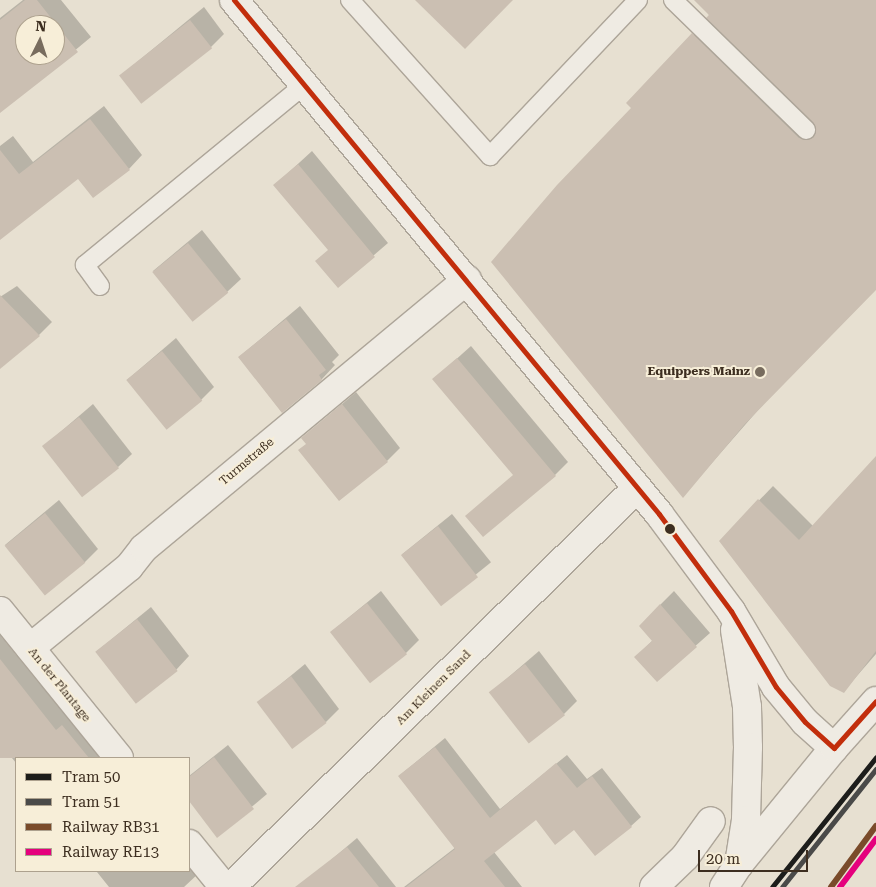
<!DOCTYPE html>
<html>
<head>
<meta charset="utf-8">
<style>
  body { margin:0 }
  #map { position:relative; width:876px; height:887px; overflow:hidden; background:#e7e0d1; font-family:"Roboto Serif",serif }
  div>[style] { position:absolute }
  .shadow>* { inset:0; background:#0003; transform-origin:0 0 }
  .building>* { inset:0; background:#cbbfb2; transform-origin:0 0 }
  .roads { filter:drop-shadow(1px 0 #ada599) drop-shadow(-1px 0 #ada599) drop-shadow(0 1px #ada599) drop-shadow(0 -1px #ada599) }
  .service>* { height:18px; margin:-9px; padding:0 9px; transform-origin:9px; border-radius:9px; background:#efebe3 }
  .minor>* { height:28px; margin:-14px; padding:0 14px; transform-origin:14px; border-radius:14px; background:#efebe3 }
  .secondary>* { height:28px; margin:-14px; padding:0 14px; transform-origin:14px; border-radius:14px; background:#efebe3 }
  .bus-1>* { height:5px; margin:-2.5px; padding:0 2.5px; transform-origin:2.5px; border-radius:2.5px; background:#c22e0c }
  .rail-1>* { height:6px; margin:-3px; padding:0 3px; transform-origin:3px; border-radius:3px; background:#7a4b2a }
  .rail-2>* { height:6px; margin:-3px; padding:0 3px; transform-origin:3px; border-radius:3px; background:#e5007d }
  .tram-1>* { height:5px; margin:-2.5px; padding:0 2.5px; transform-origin:2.5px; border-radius:2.5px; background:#1d1d1b }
  .tram-2>* { height:5px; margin:-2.5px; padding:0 2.5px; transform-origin:2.5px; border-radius:2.5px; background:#4a4a49 }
  .dots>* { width:14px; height:14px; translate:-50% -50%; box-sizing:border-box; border:2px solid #f7eed8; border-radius:50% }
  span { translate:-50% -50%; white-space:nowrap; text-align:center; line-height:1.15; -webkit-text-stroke:4px #f7eed8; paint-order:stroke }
  .poi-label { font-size:12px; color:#3d2e20; font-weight:700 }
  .right { translate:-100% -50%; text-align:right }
  .street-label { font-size:12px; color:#3d2e20 }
  .legend { position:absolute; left:15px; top:757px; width:175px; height:115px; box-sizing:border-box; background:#f7eed8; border:1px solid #ada18e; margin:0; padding:6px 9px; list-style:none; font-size:15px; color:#3d2e20 }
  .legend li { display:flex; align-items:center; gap:10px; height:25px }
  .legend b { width:25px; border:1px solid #ada18e }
  .north { position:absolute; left:15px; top:15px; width:50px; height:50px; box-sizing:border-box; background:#f7eed8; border:1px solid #ada18e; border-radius:50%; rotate:4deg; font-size:14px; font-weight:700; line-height:20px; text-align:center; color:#3d2e20 }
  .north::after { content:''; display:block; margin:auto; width:18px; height:22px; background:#786c5e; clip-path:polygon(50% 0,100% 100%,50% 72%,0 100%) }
  .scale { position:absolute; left:698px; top:850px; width:110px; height:22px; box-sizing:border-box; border:2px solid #3d2e20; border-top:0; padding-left:6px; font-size:15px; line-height:18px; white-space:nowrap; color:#3d2e20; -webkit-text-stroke:4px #f7eed8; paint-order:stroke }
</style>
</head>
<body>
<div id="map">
  <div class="shadow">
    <div style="clip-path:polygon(evenodd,23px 0,61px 0,91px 37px,25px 92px,0 61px,0 18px,23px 0,25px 25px,55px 25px,55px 55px,25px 55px,25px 25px)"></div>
    <div style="clip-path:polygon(708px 0,876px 0,876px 289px,766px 401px,683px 496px,633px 108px,709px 18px)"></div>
    <div style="clip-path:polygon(204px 7px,224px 34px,211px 47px,120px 76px)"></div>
    <div style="clip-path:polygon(104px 106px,142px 155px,129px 169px,78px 178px,0 226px,0 146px,13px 136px,33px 162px)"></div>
    <div style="clip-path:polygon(312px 151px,388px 243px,338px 286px,329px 249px,275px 185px)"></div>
    <div style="clip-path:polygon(202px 230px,241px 279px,227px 292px,153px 271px)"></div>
    <div style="clip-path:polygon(17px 286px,52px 322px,39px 335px,0 355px,0 297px)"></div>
    <div style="clip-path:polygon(300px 306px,339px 355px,332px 362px,335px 365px,322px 379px,282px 412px,239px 357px)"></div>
    <div style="clip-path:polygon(176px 338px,214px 387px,201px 400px,127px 380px)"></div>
    <div style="clip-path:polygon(471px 346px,568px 462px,555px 475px,514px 474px,434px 379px)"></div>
    <div style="clip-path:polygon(356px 392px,400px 448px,387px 461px,307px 443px,303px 438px)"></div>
    <div style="clip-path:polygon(93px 404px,132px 454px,118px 467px,44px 446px)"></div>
    <div style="clip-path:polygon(876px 458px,876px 654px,843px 692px,720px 541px,773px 486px,813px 526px)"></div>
    <div style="clip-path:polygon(59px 500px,98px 549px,84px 563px,5px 545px)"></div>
    <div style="left:452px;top:514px;width:62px;height:64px;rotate:51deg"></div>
    <div style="clip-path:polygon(381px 591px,419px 640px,406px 653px,331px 632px)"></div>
    <div style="clip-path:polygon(674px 591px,710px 633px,657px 680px,636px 657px,653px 640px,660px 605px)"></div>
    <div style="clip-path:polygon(151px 607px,189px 656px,176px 670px,96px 652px)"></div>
    <div style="clip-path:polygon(0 635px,39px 683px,41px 681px,113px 758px,16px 758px,16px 763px,0 743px)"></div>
    <div style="clip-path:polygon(539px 651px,577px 701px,564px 714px,490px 693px)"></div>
    <div style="clip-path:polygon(305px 664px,339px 709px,326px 722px,259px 702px)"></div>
    <div style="clip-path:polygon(445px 738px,500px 809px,567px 755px,587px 779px,602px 768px,641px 817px,631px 826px,575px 828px,536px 819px,494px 852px,522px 887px,404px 887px,456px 847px,399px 776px)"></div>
    <div style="clip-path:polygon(228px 745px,267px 794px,217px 836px,189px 799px,189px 776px)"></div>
    <div style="clip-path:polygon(357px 838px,396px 887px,321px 887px,312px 876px)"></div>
    <div style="clip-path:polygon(189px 861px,199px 873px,184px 887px,109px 887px,97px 872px,189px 871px)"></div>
  </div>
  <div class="building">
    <div style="clip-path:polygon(evenodd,25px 0,37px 0,78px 52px,0 113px,0 20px,25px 0,25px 25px,55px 25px,55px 55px,25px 55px,25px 25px)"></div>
    <div style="clip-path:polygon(415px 0,513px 0,465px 49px)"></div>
    <div style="clip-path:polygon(694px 0,876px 0,876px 290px,744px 425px,683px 498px,491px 262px,557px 185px,631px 108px,626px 103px,692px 33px,799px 138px,808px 140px,814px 137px,816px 128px,813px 122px,706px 18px,709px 15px)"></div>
    <div style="left:190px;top:20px;width:36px;height:90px;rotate:52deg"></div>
    <div style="clip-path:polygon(90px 119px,130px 170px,93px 198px,78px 179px,0 240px,0 150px,19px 174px)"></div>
    <div style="clip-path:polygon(298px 164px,375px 257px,338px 288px,315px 261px,328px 250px,273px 185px)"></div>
    <div style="left:188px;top:243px;width:64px;height:46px;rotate:51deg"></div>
    <div style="clip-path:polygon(0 295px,40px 336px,0 369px)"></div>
    <div style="clip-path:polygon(286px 319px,326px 370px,319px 375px,322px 380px,282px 413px,238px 357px)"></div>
    <div style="left:162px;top:351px;width:64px;height:46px;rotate:51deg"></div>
    <div style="clip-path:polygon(457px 358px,556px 476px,483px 537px,465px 516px,513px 475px,432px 379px)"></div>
    <div style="clip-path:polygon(342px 404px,388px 462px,339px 501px,298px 450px,306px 444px,301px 438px)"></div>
    <div style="left:79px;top:417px;width:65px;height:47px;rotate:52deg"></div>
    <div style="clip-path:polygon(876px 456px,876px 651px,844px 693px,830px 686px,719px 541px,758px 499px,799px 540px)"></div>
    <div style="left:45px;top:513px;width:64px;height:52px;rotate:51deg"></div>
    <div style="left:438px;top:526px;width:65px;height:47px;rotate:52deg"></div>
    <div style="left:367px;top:603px;width:65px;height:47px;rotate:52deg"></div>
    <div style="clip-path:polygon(660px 604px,697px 647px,657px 682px,634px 657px,652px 641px,639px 626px)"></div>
    <div style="left:137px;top:619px;width:66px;height:53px;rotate:52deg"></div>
    <div style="clip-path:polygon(0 659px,56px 730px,62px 725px,89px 758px,0 758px)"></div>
    <div style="left:525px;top:664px;width:65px;height:46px;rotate:52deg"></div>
    <div style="left:291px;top:676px;width:59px;height:43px;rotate:53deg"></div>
    <div style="clip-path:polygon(435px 747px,490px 818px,556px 763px,577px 788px,592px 776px,632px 827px,595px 856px,574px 830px,555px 845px,536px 820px,484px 861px,505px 887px,406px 887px,455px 849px,398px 776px)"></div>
    <div style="clip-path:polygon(214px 757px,254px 809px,217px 838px,189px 801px,189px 777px)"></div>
    <div style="clip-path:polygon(347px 847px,379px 887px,295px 887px)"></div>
  </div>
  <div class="roads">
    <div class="service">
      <div style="left:350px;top:0;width:210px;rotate:48.1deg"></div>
      <div style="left:490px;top:156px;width:215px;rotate:-46.5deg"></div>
      <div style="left:673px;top:0;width:186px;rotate:44.3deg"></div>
      <div style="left:100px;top:286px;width:26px;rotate:-126deg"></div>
      <div style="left:85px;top:265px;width:282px;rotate:-39.4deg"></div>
    </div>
    <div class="minor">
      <div style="left:234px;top:0;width:667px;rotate:50.41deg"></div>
      <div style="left:659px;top:514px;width:121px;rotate:53.4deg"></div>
      <div style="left:731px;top:611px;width:88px;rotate:59.4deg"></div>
      <div style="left:776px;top:687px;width:45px;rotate:50.4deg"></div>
      <div style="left:805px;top:722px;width:39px;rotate:42deg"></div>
      <div style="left:0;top:611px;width:189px;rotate:51deg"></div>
      <div style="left:735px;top:630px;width:78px;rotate:81.1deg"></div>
      <div style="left:747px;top:707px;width:40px;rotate:88.6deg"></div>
      <div style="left:748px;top:747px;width:73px;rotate:91.6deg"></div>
      <div style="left:746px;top:820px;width:45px;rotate:99deg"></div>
      <div style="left:30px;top:648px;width:128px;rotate:-39.3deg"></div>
      <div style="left:129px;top:567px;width:24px;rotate:-52deg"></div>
      <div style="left:144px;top:548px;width:420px;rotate:-39.7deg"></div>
      <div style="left:189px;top:844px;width:55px;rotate:50.9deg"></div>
      <div style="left:231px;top:887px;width:569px;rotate:-44.5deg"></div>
      <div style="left:654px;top:887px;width:43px;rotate:-44.1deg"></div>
      <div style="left:685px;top:857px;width:44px;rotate:-54.2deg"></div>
    </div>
    <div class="secondary">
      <div style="left:724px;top:887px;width:27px;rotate:-57deg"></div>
      <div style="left:739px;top:864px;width:150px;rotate:-50.7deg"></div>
      <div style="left:834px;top:748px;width:63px;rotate:-48.2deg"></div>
    </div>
  </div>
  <div class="bus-1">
    <div style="left:234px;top:0;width:667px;rotate:50.41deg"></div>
    <div style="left:659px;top:514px;width:121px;rotate:53.4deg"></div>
    <div style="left:731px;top:611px;width:88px;rotate:59.4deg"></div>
    <div style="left:776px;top:687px;width:45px;rotate:50.4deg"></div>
    <div style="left:805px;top:722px;width:39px;rotate:42deg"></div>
    <div style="left:834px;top:748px;width:63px;rotate:-48.2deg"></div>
  </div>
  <div class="rail-1">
    <div style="left:831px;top:887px;width:76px;rotate:-53.6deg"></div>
  </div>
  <div class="rail-2">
    <div style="left:840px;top:887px;width:60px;rotate:-53.1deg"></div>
  </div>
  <div class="tram-1">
    <div style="left:772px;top:887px;width:166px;rotate:-51.3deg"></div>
  </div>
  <div class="tram-2">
    <div style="left:782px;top:887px;width:151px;rotate:-51.5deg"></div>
  </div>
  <div class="dots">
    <div style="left:760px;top:372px;background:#786c5e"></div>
    <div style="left:670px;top:529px;background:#3d2e20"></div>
  </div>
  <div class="poi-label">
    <span class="right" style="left:750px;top:372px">Equippers Mainz</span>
  </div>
  <div class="street-label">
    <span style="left:247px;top:462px;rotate:-40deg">Turmstraße</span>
    <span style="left:59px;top:685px;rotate:51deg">An der Plantage</span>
    <span style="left:434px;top:688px;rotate:-45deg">Am Kleinen Sand</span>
  </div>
  <ul class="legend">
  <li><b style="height:6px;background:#1d1d1b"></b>Tram 50</li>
  <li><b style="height:6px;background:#4a4a49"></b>Tram 51</li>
  <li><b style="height:6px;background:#7a4b2a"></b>Railway RB31</li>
  <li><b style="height:6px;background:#e5007d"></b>Railway RE13</li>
  </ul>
  <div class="north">N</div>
  <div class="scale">20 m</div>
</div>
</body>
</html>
